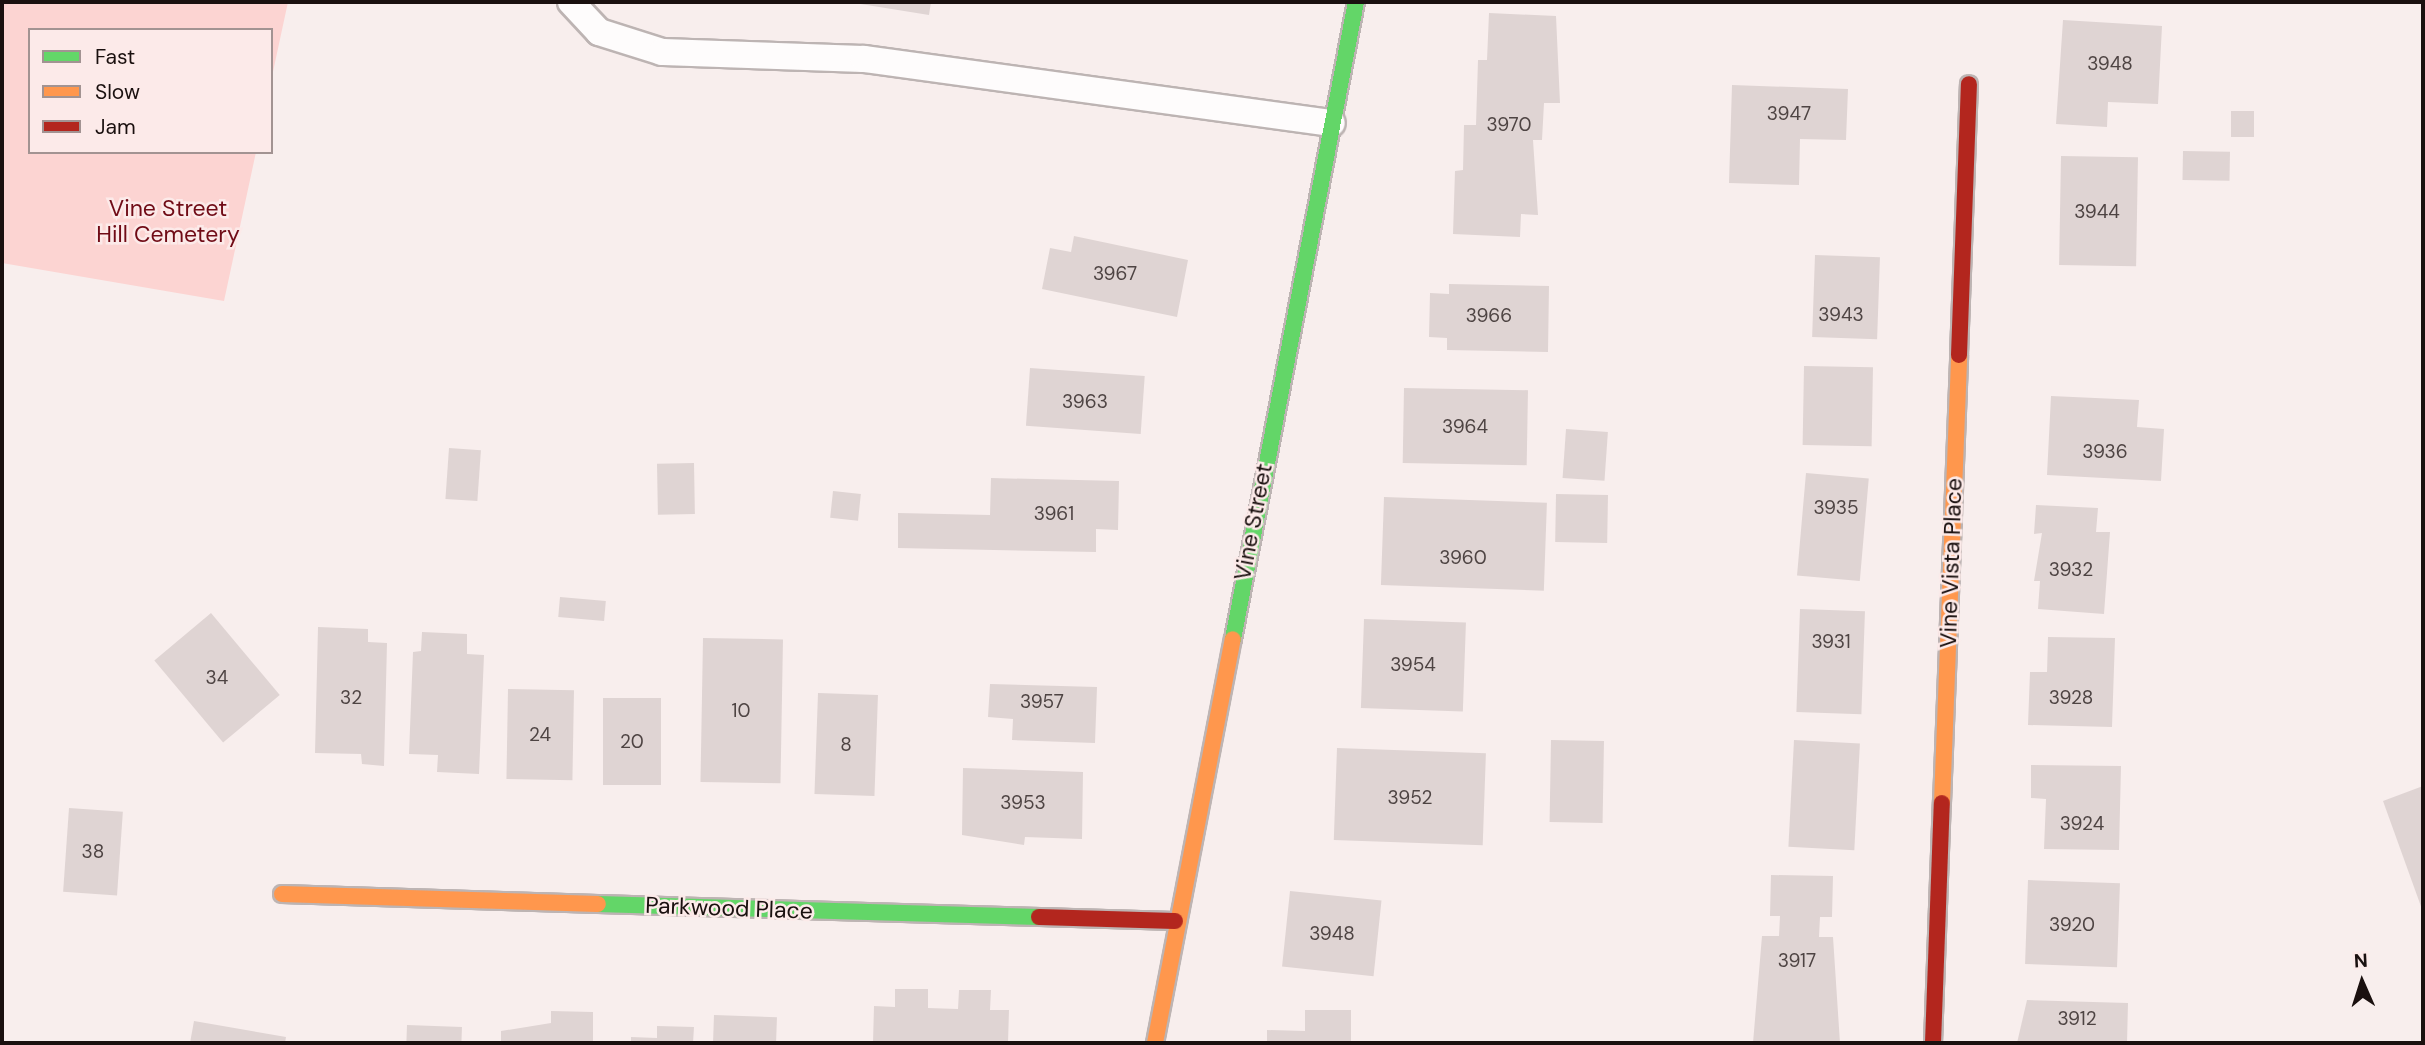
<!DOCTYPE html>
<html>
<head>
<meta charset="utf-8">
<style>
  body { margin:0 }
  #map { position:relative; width:2425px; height:1045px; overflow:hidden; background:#f8eeed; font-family:"DM Sans",sans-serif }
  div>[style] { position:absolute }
  .green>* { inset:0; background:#fcd4d2 }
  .building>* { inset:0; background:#dfd4d3; transform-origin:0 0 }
  .roads { filter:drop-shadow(2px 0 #bdb4b3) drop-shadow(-2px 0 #bdb4b3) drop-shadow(0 2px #bdb4b3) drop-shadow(0 -2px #bdb4b3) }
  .lane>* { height:26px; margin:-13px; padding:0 13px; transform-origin:13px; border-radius:13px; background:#fefcfc }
  .fast>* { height:16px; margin:-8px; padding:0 8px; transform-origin:8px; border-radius:8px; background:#63d668 }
  .slow>* { height:16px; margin:-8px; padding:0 8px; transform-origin:8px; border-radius:8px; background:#ff974d }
  .jam>* { height:16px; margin:-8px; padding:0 8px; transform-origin:8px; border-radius:8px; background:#b3261e }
  span { translate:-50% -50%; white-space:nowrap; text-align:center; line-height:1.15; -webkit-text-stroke:5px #fceae9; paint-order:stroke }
  .number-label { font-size:19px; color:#4e4443 }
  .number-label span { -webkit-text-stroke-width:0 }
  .park-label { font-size:23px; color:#700b16 }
  .street-label { font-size:23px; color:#1a100f }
  .frame { position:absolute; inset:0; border:4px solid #1a100f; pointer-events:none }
  .legend { position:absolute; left:28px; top:28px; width:245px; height:126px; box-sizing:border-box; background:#fceae9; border:2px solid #a29392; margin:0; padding:9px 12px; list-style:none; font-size:21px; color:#1a100f }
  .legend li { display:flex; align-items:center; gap:14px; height:35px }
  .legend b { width:35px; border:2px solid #a29392 }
  .north { position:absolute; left:2327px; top:947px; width:70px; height:70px; -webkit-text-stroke:5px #fceae9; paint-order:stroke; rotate:357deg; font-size:19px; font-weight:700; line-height:28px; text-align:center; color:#1a100f }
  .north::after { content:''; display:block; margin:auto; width:24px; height:32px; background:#1a100f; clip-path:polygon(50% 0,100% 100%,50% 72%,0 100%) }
</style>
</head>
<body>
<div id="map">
  <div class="green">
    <div style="clip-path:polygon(2px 2px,288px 2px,271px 81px,271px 30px,30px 30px,30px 152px,256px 152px,224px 301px,2px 263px)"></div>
  </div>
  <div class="building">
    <div style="clip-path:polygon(848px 2px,931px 2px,929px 15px)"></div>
    <div style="clip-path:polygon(1489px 13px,1556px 16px,1560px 103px,1544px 103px,1542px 140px,1533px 140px,1538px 215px,1521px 214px,1520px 237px,1453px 234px,1455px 171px,1463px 170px,1464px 125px,1476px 125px,1478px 60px,1487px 60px)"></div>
    <div style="clip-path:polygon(2063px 20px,2162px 26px,2158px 104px,2108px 102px,2107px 127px,2056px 124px)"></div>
    <div style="clip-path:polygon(1732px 85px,1848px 89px,1846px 140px,1800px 139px,1799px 185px,1729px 183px)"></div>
    <div style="left:2231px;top:111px;width:23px;height:26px"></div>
    <div style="left:2183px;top:151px;width:47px;height:29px;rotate:1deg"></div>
    <div style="left:2061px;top:156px;width:77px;height:109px;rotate:1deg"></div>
    <div style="clip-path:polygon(1074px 236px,1188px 260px,1177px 317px,1042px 289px,1050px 248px,1071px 252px)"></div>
    <div style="left:1815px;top:255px;width:65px;height:82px;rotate:2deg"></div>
    <div style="clip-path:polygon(1449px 284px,1549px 286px,1548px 352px,1447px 350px,1447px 338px,1429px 337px,1430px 293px,1449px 294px)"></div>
    <div style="left:1804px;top:366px;width:69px;height:79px;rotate:1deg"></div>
    <div style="left:1030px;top:368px;width:115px;height:58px;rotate:4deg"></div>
    <div style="left:1404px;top:388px;width:124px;height:75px;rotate:1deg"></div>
    <div style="clip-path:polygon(2051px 396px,2139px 400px,2137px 427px,2164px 429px,2161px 481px,2047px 475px)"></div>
    <div style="left:1566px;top:429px;width:42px;height:49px;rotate:4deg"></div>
    <div style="left:449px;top:448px;width:32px;height:51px;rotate:4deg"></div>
    <div style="left:694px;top:463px;width:51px;height:37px;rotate:89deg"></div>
    <div style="left:1806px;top:473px;width:63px;height:103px;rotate:5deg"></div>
    <div style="clip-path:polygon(991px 478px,1119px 481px,1118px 530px,1096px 529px,1096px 552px,898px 548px,898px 513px,990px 515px)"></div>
    <div style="left:833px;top:491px;width:28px;height:27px;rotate:6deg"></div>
    <div style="left:1556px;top:494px;width:52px;height:48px;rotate:1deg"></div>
    <div style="left:1384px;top:497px;width:163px;height:88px;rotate:2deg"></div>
    <div style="clip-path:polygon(2036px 505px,2098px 508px,2096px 532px,2110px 532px,2104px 614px,2038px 609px,2040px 581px,2034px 581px,2042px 533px,2034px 534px)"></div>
    <div style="left:560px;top:597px;width:46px;height:20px;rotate:5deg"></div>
    <div style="left:1800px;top:609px;width:65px;height:103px;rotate:2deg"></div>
    <div style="left:211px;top:613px;width:107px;height:74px;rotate:50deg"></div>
    <div style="left:1364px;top:619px;width:102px;height:89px;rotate:2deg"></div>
    <div style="clip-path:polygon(318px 627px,368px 629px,368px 642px,387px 643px,384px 766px,362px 764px,361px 754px,315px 753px)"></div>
    <div style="clip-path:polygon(422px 632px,467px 634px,467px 654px,484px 655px,479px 774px,437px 772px,438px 755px,409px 754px,413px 652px,421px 651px)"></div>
    <div style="clip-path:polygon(2048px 637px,2115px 638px,2112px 727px,2028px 725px,2030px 672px,2047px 672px)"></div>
    <div style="left:703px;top:638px;width:80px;height:144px;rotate:1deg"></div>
    <div style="clip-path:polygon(990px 684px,1097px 687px,1095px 743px,1012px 740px,1013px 719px,988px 717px)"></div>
    <div style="left:508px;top:689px;width:66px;height:90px;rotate:1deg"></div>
    <div style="left:818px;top:693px;width:60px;height:101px;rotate:2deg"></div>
    <div style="left:603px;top:698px;width:58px;height:87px"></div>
    <div style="left:1551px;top:740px;width:53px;height:82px;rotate:1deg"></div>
    <div style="left:1794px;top:740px;width:66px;height:107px;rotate:3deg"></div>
    <div style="left:1337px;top:748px;width:149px;height:92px;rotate:2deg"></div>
    <div style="clip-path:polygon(2031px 765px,2121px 766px,2119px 850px,2044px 849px,2046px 799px,2031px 798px)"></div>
    <div style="clip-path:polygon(963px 768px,1083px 772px,1082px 839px,1025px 837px,1024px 845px,962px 835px)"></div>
    <div style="clip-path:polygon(2423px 786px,2423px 912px,2383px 801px)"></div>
    <div style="left:69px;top:808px;width:54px;height:84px;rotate:4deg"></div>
    <div style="clip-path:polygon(1771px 875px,1833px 876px,1832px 917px,1820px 917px,1819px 937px,1833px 937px,1840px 1043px,1753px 1043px,1762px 936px,1779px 936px,1780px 916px,1770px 916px)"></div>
    <div style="left:2028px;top:880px;width:92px;height:84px;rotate:2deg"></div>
    <div style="left:1290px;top:891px;width:92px;height:76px;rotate:6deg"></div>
    <div style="clip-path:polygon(895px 989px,928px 989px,928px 1008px,958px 1009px,959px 990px,991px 990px,990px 1010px,1009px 1010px,1008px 1043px,873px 1043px,874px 1006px,895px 1007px)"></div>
    <div style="clip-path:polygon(2027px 1000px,2128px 1003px,2127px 1043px,2017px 1043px)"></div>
    <div style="clip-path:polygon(1305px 1010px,1351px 1010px,1351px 1043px,1267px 1043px,1267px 1030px,1305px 1031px)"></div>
    <div style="clip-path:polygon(551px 1011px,593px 1012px,593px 1043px,501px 1043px,501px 1031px,551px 1023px)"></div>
    <div style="left:714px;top:1015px;width:63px;height:28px;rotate:2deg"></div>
    <div style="clip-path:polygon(194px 1021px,286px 1037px,285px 1043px,190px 1043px)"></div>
    <div style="left:407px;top:1025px;width:55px;height:18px;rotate:2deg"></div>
    <div style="clip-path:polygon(657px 1026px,694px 1027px,693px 1043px,631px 1043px,631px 1037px,657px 1038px)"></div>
  </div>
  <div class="roads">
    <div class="lane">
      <div style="left:571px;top:2px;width:41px;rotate:47deg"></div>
      <div style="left:599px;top:32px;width:66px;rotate:17.6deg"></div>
      <div style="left:662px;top:52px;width:202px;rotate:2deg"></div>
      <div style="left:864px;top:59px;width:472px;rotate:7.8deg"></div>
    </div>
    <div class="fast">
      <div style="left:1233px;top:639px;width:649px;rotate:-79.07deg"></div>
      <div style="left:598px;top:904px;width:441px;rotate:1.7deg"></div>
    </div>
    <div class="slow">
      <div style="left:1942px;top:803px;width:448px;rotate:-87.8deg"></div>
      <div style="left:282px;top:894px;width:316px;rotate:1.8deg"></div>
      <div style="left:1155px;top:1043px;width:411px;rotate:-79.1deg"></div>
    </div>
    <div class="jam">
      <div style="left:1959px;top:355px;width:271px;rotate:-87.9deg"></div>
      <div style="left:1039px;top:917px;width:136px;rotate:1.7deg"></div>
      <div style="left:1933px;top:1043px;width:240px;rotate:-87.9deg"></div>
    </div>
  </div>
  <div class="number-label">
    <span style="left:2110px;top:64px">3948</span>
    <span style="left:1789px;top:114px">3947</span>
    <span style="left:1509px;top:125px">3970</span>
    <span style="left:2097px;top:212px">3944</span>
    <span style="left:1115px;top:274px">3967</span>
    <span style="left:1841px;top:315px">3943</span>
    <span style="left:1489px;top:316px">3966</span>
    <span style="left:1085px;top:402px">3963</span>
    <span style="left:1465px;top:427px">3964</span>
    <span style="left:2105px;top:452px">3936</span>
    <span style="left:1836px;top:508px">3935</span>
    <span style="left:1054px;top:514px">3961</span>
    <span style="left:1463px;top:558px">3960</span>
    <span style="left:2071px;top:570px">3932</span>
    <span style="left:1831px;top:642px">3931</span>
    <span style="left:1413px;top:665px">3954</span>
    <span style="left:217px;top:678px">34</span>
    <span style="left:351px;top:698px">32</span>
    <span style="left:2071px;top:698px">3928</span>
    <span style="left:1042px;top:702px">3957</span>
    <span style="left:741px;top:711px">10</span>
    <span style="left:540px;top:735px">24</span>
    <span style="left:632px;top:742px">20</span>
    <span style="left:846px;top:745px">8</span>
    <span style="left:1410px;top:798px">3952</span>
    <span style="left:1023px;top:803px">3953</span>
    <span style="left:2082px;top:824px">3924</span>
    <span style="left:93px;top:852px">38</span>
    <span style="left:2072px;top:925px">3920</span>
    <span style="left:1332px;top:934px">3948</span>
    <span style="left:1797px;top:961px">3917</span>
    <span style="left:2077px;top:1019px">3912</span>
  </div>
  <div class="park-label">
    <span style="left:168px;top:221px">Vine Street<br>Hill Cemetery</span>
  </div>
  <div class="street-label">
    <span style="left:1253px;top:522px;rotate:-79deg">Vine Street</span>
    <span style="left:1951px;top:563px;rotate:-88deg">Vine Vista Place</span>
    <span style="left:729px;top:908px;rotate:2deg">Parkwood Place</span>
  </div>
  <div class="frame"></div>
  <ul class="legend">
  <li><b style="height:9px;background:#63d668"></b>Fast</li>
  <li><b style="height:9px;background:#ff974d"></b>Slow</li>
  <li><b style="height:9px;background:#b3261e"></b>Jam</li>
  </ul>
  <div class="north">N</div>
</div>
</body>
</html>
